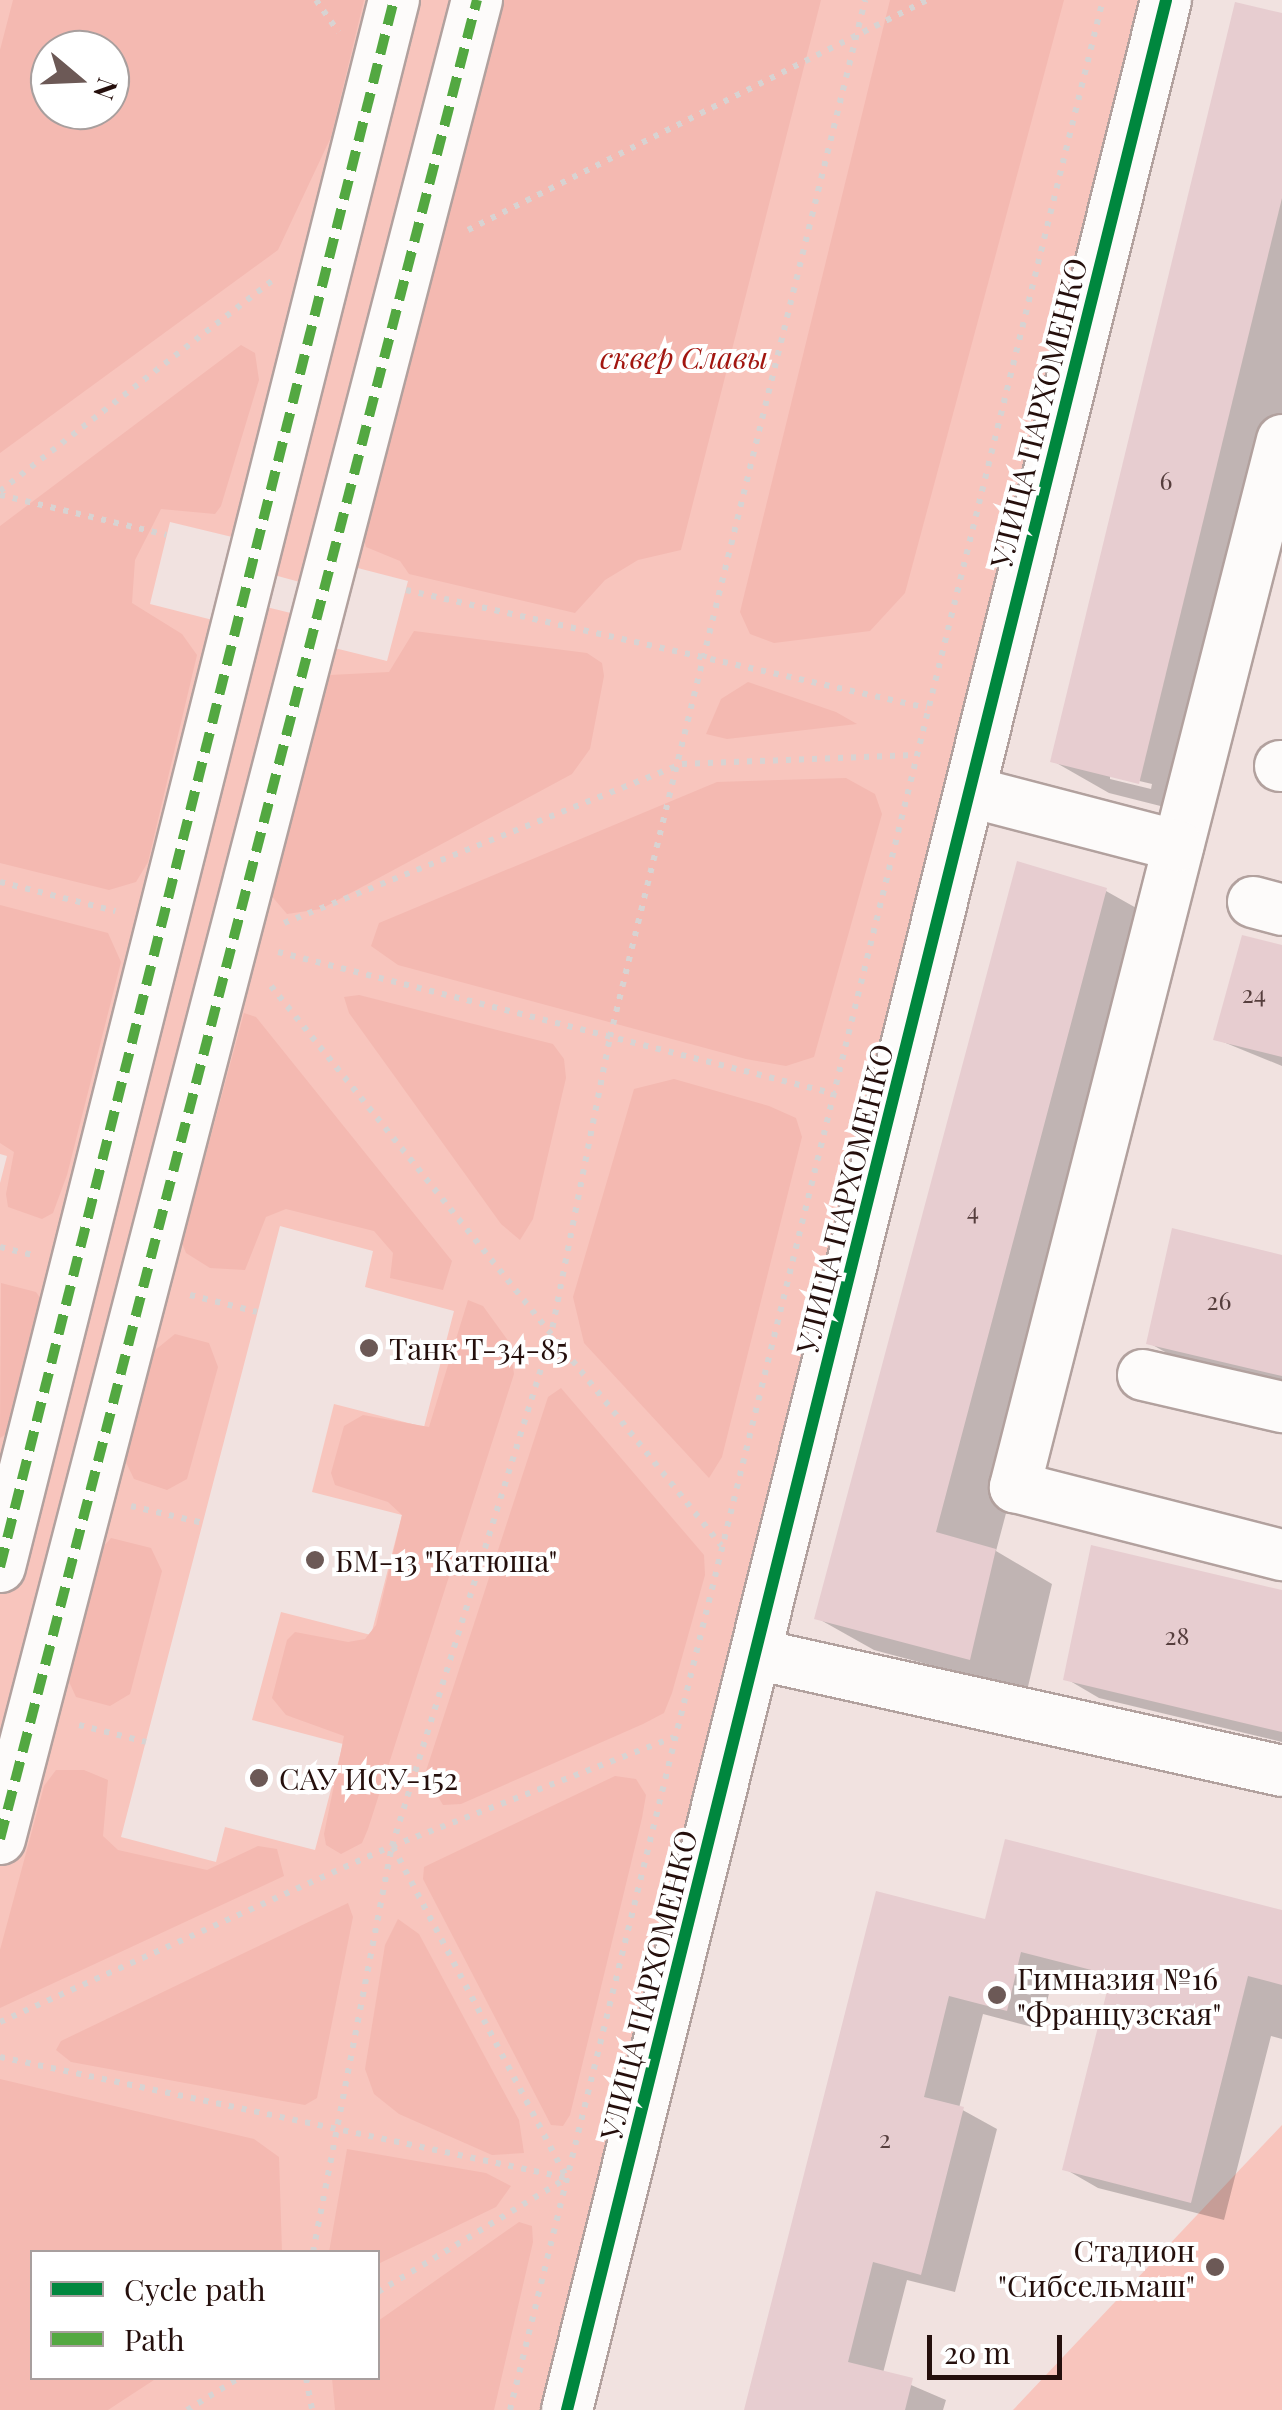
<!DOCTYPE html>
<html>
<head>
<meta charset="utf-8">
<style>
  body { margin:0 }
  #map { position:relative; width:1282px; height:2410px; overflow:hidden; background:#f1e2e0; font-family:"Playfair Display",serif }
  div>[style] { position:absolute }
  .green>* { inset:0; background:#f8c5bd }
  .forest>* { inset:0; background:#f4b9b1 }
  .shadow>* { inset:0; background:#0003 }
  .building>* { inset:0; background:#e7cdd0 }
  .path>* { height:6px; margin-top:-3px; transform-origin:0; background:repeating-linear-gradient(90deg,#d8d3d2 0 5px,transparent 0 13px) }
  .roads { filter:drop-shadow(2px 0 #b2a19e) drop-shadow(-2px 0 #b2a19e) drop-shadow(0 2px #b2a19e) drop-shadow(0 -2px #b2a19e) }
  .minor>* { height:50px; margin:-25px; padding:0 25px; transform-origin:25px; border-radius:25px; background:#fdfbfa }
  .quiet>* { height:10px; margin-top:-5px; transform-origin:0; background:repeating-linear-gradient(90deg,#53a841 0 20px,transparent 0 30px) }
  .cycleway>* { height:12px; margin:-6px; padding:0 6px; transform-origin:6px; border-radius:6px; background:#00873e }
  .dots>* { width:28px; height:28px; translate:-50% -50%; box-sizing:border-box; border:5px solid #fff; border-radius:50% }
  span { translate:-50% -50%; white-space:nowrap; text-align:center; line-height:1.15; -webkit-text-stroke:8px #fff; paint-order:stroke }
  .number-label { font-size:25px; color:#563e3d }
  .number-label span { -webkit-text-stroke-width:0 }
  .park-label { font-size:30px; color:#a21610; font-style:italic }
  .street-label { font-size:30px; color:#250f0c }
  .poi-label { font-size:30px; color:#250f0c }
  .left { translate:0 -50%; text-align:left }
  .right { translate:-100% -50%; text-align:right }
  .legend { position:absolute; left:30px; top:2250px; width:350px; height:130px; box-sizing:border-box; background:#fff; border:2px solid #a89f9e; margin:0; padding:12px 18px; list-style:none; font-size:30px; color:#250f0c }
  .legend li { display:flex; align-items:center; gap:20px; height:50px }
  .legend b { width:50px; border:2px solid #a89f9e }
  .north { position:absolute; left:30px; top:30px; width:100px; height:100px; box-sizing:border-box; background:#fff; border:2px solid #a89f9e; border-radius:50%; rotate:109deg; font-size:28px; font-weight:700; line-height:40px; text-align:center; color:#250f0c }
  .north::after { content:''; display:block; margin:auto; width:35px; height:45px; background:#6c5956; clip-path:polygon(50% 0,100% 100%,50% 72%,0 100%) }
  .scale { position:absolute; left:927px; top:2335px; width:135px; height:45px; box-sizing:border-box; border:5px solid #250f0c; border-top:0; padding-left:12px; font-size:30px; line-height:35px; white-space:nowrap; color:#250f0c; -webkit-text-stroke:8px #fff; paint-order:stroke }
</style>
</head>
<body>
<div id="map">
  <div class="green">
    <div style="clip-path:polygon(evenodd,0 0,1140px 0,544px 2410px,0 2410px,0 1183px,7px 1156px,0 1154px,0 0,50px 50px,110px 50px,110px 110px,50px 110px,50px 50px,0 0,170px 522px,269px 546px,263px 572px,307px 584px,315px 557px,408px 581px,387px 661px,294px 638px,299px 615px,254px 604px,248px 629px,150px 604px,170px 522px,0 0,280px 1226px,373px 1251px,365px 1287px,454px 1311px,424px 1427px,334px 1404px,312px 1492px,402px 1515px,371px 1635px,281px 1612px,252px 1720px,343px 1744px,315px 1850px,225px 1827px,216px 1862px,121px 1837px,280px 1226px,0 0,32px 2252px,378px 2252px,378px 2378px,32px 2378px,32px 2252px)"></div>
    <div style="clip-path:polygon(1282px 2125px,1282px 2410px,1013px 2410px)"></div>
  </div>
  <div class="forest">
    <div style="clip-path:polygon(evenodd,13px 0,364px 0,331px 137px,278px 250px,0 453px,0 50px,13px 0,50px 50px,110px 50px,110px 110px,50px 110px,50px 50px)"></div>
    <div style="clip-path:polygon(500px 0,821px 0,681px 550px,638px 560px,605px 580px,575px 613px,409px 574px,400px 561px,366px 547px,361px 529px)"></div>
    <div style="clip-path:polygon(890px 0,1064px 0,905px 593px,870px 631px,774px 643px,750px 634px,740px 612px)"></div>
    <div style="clip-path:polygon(241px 345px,255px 353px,259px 380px,221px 506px,215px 514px,161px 509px,135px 560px,132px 603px,182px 634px,197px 655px,148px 862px,136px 882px,109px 890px,0 863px,0 526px)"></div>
    <div style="clip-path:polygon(414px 631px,587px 653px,602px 663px,604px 676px,590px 749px,572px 774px,321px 909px,287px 914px,269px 893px,325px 686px,330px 675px,389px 672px)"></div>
    <div style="clip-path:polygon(748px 682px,836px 712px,857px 724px,727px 739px,706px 734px,721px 699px)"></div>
    <div style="clip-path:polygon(846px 778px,875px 794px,882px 814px,814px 1057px,786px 1066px,746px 1059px,398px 965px,371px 946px,379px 923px,717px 782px)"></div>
    <div style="clip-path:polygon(0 905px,108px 933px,121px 962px,67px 1175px,53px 1213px,42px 1219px,8px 1207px,6px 1194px,14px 1152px,0 1143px)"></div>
    <div style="clip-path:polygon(359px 995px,553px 1044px,564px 1059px,566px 1078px,533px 1219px,520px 1240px,501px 1224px,349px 1013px,344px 997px)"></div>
    <div style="clip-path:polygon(244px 1013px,256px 1017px,452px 1261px,443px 1290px,390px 1278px,393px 1253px,374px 1231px,286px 1209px,266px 1217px,245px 1270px,210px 1268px,186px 1253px,182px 1243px)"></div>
    <div style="clip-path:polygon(674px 1079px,769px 1106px,796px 1118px,802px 1137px,722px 1457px,709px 1478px,584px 1343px,573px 1297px,634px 1089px)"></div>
    <div style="clip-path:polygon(1px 1283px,36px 1292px,43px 1302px,16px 1428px,0 1438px)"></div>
    <div style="clip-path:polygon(468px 1300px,483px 1306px,509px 1342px,514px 1374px,368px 1829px,362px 1843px,341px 1854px,326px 1845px,324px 1834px,344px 1736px,286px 1715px,272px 1698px,287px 1640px,295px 1632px,348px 1642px,365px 1639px,376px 1625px,402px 1515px,388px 1502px,335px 1485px,331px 1473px,344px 1426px,363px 1415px,429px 1427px)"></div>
    <div style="clip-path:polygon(175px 1334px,209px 1343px,218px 1367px,187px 1479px,167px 1490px,134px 1479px,123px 1456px,154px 1351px)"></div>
    <div style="clip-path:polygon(561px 1388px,704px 1555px,705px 1575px,672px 1693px,664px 1713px,643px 1724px,461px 1804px,443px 1805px,425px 1774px,548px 1397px)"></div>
    <div style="clip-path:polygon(111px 1538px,151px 1548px,162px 1571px,130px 1694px,110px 1706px,76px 1697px,65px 1673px,96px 1555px)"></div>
    <div style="clip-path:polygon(56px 1770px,84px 1770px,108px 1780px,103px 1836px,118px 1850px,207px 1870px,258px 1846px,277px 1849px,284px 1876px,0 2008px,0 1950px,44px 1786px)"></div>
    <div style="clip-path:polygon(615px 1776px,636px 1779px,646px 1795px,642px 1818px,570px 2115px,563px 2126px,551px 2125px,423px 1879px,424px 1867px)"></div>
    <div style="clip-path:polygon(348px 1903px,353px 1917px,317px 2098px,305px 2105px,71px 2062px,56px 2050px,61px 2041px)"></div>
    <div style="clip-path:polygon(398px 1919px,419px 1934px,519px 2120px,524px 2153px,492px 2155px,399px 2114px,374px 2094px,365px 2069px,385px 1945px)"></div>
    <div style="clip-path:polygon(0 2079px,254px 2139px,279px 2157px,282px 2252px,32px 2252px,32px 2378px,157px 2378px,108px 2410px,0 2410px)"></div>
    <div style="clip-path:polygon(347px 2149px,486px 2173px,511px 2186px,496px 2207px,378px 2264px,378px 2252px,329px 2252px)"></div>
    <div style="clip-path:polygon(519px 2222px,532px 2226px,533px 2242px,494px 2410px,335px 2410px,332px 2378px,378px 2378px,378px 2321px)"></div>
  </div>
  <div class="shadow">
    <div style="clip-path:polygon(evenodd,1282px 16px,1282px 462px,1196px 815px,1109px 793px,1053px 761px,1282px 16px,1110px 774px,1152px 784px,1151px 789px,1110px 779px,1110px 774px)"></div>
    <div style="clip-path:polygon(1106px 891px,1163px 923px,996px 1551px,1052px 1584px,1027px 1691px,874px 1650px,817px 1618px)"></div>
    <div style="clip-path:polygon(1282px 948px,1282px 1066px,1216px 1039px)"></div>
    <div style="clip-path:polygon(1282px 1258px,1282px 1386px,1183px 1362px,1149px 1343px)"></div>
    <div style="clip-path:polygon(1282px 1593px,1282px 1742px,1099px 1698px,1065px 1678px)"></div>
    <div style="clip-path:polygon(878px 1894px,987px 1922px,1282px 1912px,1282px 2039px,1271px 2036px,1224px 2220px,1098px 2188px,1065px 2169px,1112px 1984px,1055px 1970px,1040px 2029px,983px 2014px,959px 2108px,997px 2129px,955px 2292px,907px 2280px,883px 2373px,946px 2400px,943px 2410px,747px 2410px)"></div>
  </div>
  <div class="building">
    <div style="clip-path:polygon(1235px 2px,1282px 13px,1282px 198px,1139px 784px,1050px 762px)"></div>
    <div style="clip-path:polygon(1017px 861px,1107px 888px,936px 1532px,996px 1549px,970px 1660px,814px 1619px)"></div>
    <div style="clip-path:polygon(1242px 935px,1282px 945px,1282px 1057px,1213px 1040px)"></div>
    <div style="clip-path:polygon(1172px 1228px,1282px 1255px,1282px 1376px,1146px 1344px)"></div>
    <div style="clip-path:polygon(1091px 1545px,1282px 1590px,1282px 1732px,1063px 1680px)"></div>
    <div style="clip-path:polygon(1005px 1839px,1282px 1910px,1282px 1985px,1248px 1976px,1191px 2203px,1062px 2170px,1111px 1975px,1021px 1952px,1007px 2011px,949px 1996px,924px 2097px,964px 2107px,921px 2275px,873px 2262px,848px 2362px,913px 2378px,905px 2410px,744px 2410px,876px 1891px,985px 1919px)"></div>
  </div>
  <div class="path">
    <div style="left:316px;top:0;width:39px;rotate:55deg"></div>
    <div style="left:468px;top:230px;width:513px;rotate:-26.61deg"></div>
    <div style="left:0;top:491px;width:344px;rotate:-37.7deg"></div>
    <div style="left:0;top:495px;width:171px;rotate:13.5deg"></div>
    <div style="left:406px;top:590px;width:534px;rotate:12.76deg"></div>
    <div style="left:0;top:882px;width:119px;rotate:14.2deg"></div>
    <div style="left:284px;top:923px;width:429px;rotate:-21.8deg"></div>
    <div style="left:682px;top:764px;width:232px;rotate:-2.2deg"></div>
    <div style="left:278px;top:952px;width:575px;rotate:14.3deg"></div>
    <div style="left:271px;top:986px;width:718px;rotate:51.17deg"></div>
    <div style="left:0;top:1247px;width:34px;rotate:14deg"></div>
    <div style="left:190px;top:1295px;width:69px;rotate:14.2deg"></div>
    <div style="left:131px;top:1506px;width:74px;rotate:13.3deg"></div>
    <div style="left:79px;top:1725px;width:69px;rotate:14.2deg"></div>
    <div style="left:393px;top:1847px;width:373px;rotate:62.3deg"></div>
    <div style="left:0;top:2022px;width:430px;rotate:-24.2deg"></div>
    <div style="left:392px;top:1846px;width:302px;rotate:-21.1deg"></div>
    <div style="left:0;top:2057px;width:580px;rotate:12.05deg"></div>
    <div style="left:313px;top:2252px;width:414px;rotate:-79deg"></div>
    <div style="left:392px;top:1846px;width:530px;rotate:-72.66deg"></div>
    <div style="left:550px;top:1340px;width:309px;rotate:-78.8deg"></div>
    <div style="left:610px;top:1037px;width:1068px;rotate:-76.18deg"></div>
    <div style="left:378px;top:2292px;width:218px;rotate:-31.1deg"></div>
    <div style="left:306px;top:2378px;width:33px;rotate:79deg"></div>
    <div style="left:187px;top:2410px;width:61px;rotate:-31.6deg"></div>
    <div style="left:510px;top:2410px;width:2482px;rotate:-76.18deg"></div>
  </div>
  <div class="roads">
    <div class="minor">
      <div style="left:1282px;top:440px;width:1081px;rotate:104.31deg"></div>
      <div style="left:1015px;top:1487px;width:276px;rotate:14.3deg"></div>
      <div style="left:1280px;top:766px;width:2px"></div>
      <div style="left:971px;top:792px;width:214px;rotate:14.6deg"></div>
      <div style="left:1253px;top:902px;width:30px;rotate:15deg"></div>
      <div style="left:1143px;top:1375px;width:143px;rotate:13deg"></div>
      <div style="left:0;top:1567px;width:1616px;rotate:-75.89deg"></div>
      <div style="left:756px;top:1654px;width:539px;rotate:12.54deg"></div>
      <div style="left:0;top:1839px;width:1900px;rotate:-75.46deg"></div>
      <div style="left:567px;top:2410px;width:2483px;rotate:-76.04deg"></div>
    </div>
  </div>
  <div class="quiet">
    <div style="left:0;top:1567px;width:1616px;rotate:-75.89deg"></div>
    <div style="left:0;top:1839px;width:1900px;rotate:-75.46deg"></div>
  </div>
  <div class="cycleway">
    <div style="left:567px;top:2410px;width:2483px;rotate:-76.04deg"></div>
  </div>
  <div class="dots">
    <div style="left:369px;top:1348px;background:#6c5956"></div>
    <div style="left:315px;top:1560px;background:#6c5956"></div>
    <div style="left:259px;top:1778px;background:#6c5956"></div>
    <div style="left:997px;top:1995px;background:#6c5956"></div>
    <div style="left:1215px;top:2267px;background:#6c5956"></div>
  </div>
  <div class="number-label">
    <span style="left:1166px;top:480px">6</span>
    <span style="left:1254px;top:993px">24</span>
    <span style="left:973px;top:1210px">4</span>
    <span style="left:1219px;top:1300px">26</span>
    <span style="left:1177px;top:1635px">28</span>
    <span style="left:885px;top:2138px">2</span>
  </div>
  <div class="park-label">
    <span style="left:684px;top:357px">сквер Славы</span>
  </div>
  <div class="street-label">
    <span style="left:1038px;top:413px;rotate:-76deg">УЛИЦА ПАРХОМЕНКО</span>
    <span style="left:844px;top:1199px;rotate:-76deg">УЛИЦА ПАРХОМЕНКО</span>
    <span style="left:648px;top:1985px;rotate:-76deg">УЛИЦА ПАРХОМЕНКО</span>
  </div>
  <div class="poi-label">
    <span class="left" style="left:389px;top:1348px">Танк Т-34-85</span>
    <span class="left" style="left:335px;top:1560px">БМ-13 "Катюша"</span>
    <span class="left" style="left:279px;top:1778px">САУ ИСУ-152</span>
    <span class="left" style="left:1017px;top:1995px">Гимназия №16<br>"Французская"</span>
    <span class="right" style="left:1195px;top:2267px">Стадион<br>"Сибсельмаш"</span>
  </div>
  <ul class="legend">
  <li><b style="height:12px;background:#00873e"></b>Cycle path</li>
  <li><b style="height:12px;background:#53a841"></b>Path</li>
  </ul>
  <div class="north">N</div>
  <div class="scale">20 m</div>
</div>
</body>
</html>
